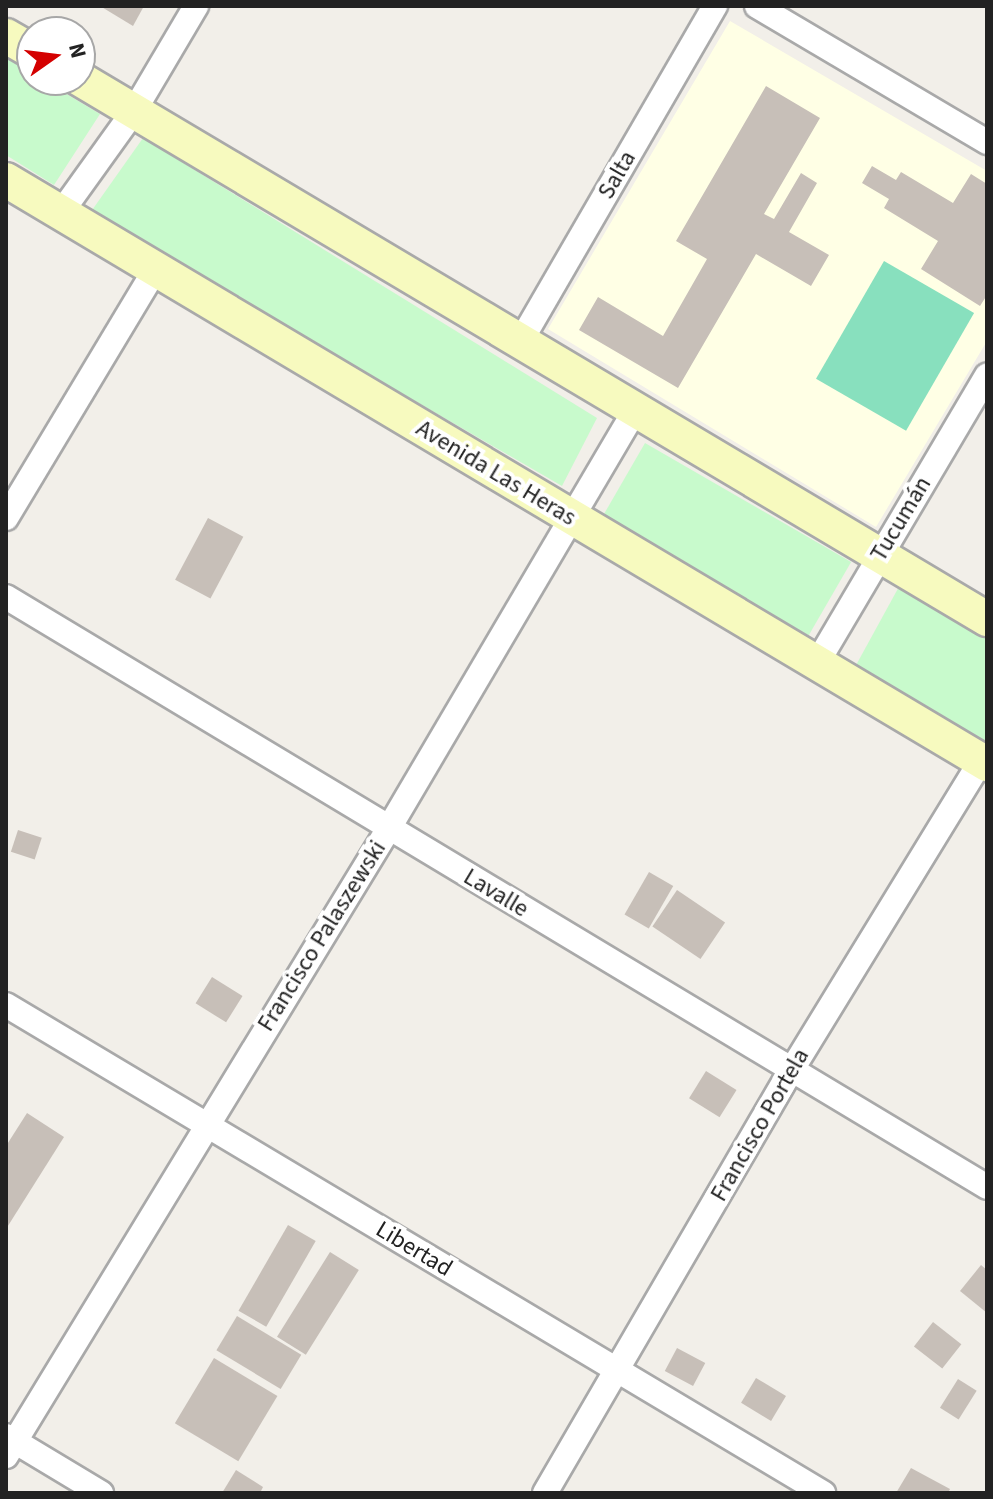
<!DOCTYPE html>
<html>
<head>
<meta charset="utf-8">
<style>
  body { margin:0 }
  #map { position:relative; width:993px; height:1499px; overflow:hidden; background:#f2efe9; font-family:"Source Sans 3",sans-serif }
  div>[style] { position:absolute }
  .education>* { inset:0; background:#ffffe5 }
  .park>* { inset:0; background:#c8facc; transform-origin:0 0 }
  .pitch>* { inset:0; background:#88e0be; transform-origin:0 0 }
  .building>* { inset:0; background:#c7bfb8; transform-origin:0 0 }
  .roads { filter:drop-shadow(2px 0 #a9a9a9) drop-shadow(-2px 0 #a9a9a9) drop-shadow(0 2px #a9a9a9) drop-shadow(0 -2px #a9a9a9) }
  .street>* { height:24px; margin:-12px; padding:0 12px; transform-origin:12px; border-radius:12px; background:#fff }
  .secondary>* { height:34px; margin:-17px; padding:0 17px; transform-origin:17px; border-radius:17px; background:#f7fabf }
  span { translate:-50% -50%; white-space:nowrap; text-align:center; line-height:1.15; -webkit-text-stroke:8px #fff; paint-order:stroke }
  .street-label { font-size:24px; color:#222 }
  .frame { position:absolute; inset:0; border:8px solid #222; pointer-events:none }
  .north { position:absolute; left:16px; top:16px; width:80px; height:80px; box-sizing:border-box; background:#fff; border:2px solid #a7a7a7; border-radius:50%; rotate:76deg; font-size:22px; font-weight:700; line-height:32px; text-align:center; color:#222 }
  .north::after { content:''; display:block; margin:auto; width:28px; height:36px; background:#d40000; clip-path:polygon(50% 0,100% 100%,50% 72%,0 100%) }
</style>
</head>
<body>
<div id="map">
  <div class="education">
    <div style="clip-path:polygon(730px 21px,987px 171px,987px 341px,876px 527px,548px 329px)"></div>
  </div>
  <div class="park">
    <div style="clip-path:polygon(6px 58px,32px 74px,32px 80px,43px 80px,100px 114px,54px 185px,6px 155px)"></div>
    <div style="clip-path:polygon(143px 138px,597px 418px,562px 486px,90px 213px)"></div>
    <div style="left:645px;top:443px;width:238px;height:85px;rotate:30deg"></div>
    <div style="clip-path:polygon(901px 583px,987px 635px,987px 744px,855px 667px)"></div>
  </div>
  <div class="pitch">
    <div style="left:884px;top:261px;width:104px;height:136px;rotate:30deg"></div>
  </div>
  <div class="building">
    <div style="clip-path:polygon(100px 6px,144px 6px,133px 26px)"></div>
    <div style="clip-path:polygon(766px 86px,820px 118px,764px 214px,774px 219px,801px 173px,817px 183px,789px 232px,829px 255px,811px 286px,756px 254px,678px 388px,579px 330px,598px 297px,663px 336px,707px 259px,676px 241px)"></div>
    <div style="clip-path:polygon(872px 166px,896px 180px,901px 172px,953px 203px,971px 174px,987px 184px,987px 295px,980px 306px,921px 269px,938px 241px,884px 208px,889px 199px,862px 183px)"></div>
    <div style="left:208px;top:518px;width:40px;height:70px;rotate:28deg"></div>
    <div style="left:18px;top:830px;width:25px;height:23px;rotate:18deg"></div>
    <div style="left:649px;top:872px;width:28px;height:49px;rotate:30deg"></div>
    <div style="left:677px;top:890px;width:58px;height:44px;rotate:34deg"></div>
    <div style="left:212px;top:977px;width:36px;height:31px;rotate:32deg"></div>
    <div style="left:706px;top:1071px;width:36px;height:32px;rotate:32deg"></div>
    <div style="clip-path:polygon(27px 1113px,64px 1137px,6px 1229px,6px 1146px)"></div>
    <div style="left:288px;top:1225px;width:32px;height:99px;rotate:30deg"></div>
    <div style="left:330px;top:1252px;width:34px;height:100px;rotate:32deg"></div>
    <div style="clip-path:polygon(981px 1265px,987px 1270px,987px 1313px,960px 1291px)"></div>
    <div style="left:237px;top:1316px;width:75px;height:40px;rotate:31deg"></div>
    <div style="left:933px;top:1322px;width:36px;height:31px;rotate:38deg"></div>
    <div style="left:677px;top:1348px;width:32px;height:26px;rotate:28deg"></div>
    <div style="left:214px;top:1358px;width:74px;height:76px;rotate:31deg"></div>
    <div style="left:756px;top:1378px;width:35px;height:29px;rotate:31deg"></div>
    <div style="left:958px;top:1379px;width:22px;height:34px;rotate:32deg"></div>
    <div style="clip-path:polygon(911px 1468px,950px 1489px,948px 1493px,896px 1493px)"></div>
    <div style="clip-path:polygon(236px 1470px,263px 1487px,260px 1493px,222px 1493px)"></div>
  </div>
  <div class="roads">
    <div class="street">
      <div style="left:757px;top:6px;width:267px;rotate:30.6deg"></div>
      <div style="left:60px;top:214px;width:127px;rotate:-54.3deg"></div>
      <div style="left:134px;top:111px;width:122px;rotate:-59.4deg"></div>
      <div style="left:519px;top:344px;width:391px;rotate:-59.9deg"></div>
      <div style="left:6px;top:518px;width:289px;rotate:-59deg"></div>
      <div style="left:6px;top:597px;width:1145px;rotate:31.02deg"></div>
      <div style="left:817px;top:663px;width:334px;rotate:-59.4deg"></div>
      <div style="left:6px;top:1005px;width:952px;rotate:30.85deg"></div>
      <div style="left:6px;top:1436px;width:111px;rotate:31deg"></div>
      <div style="left:6px;top:1456px;width:736px;rotate:-58.62deg"></div>
      <div style="left:389px;top:828px;width:481px;rotate:-59.5deg"></div>
      <div style="left:545px;top:1493px;width:488px;rotate:-59.8deg"></div>
      <div style="left:791px;top:1071px;width:364px;rotate:-58.5deg"></div>
    </div>
    <div class="secondary">
      <div style="left:6px;top:36px;width:30px;rotate:30deg"></div>
      <div style="left:80px;top:79px;width:1056px;rotate:30.77deg"></div>
      <div style="left:6px;top:180px;width:1142px;rotate:30.77deg"></div>
    </div>
  </div>
  <div class="street-label">
    <span style="left:617px;top:175px;rotate:-60deg">Salta</span>
    <span style="left:496px;top:473px;rotate:31deg">Avenida Las Heras</span>
    <span style="left:901px;top:519px;rotate:-59deg">Tucumán</span>
    <span style="left:496px;top:893px;rotate:31deg">Lavalle</span>
    <span style="left:322px;top:936px;rotate:-58deg">Francisco Palaszewski</span>
    <span style="left:760px;top:1125px;rotate:-60deg">Francisco Portela</span>
    <span style="left:414px;top:1249px;rotate:31deg">Libertad</span>
  </div>
  <div class="frame"></div>
  <div class="north">N</div>
</div>
</body>
</html>
